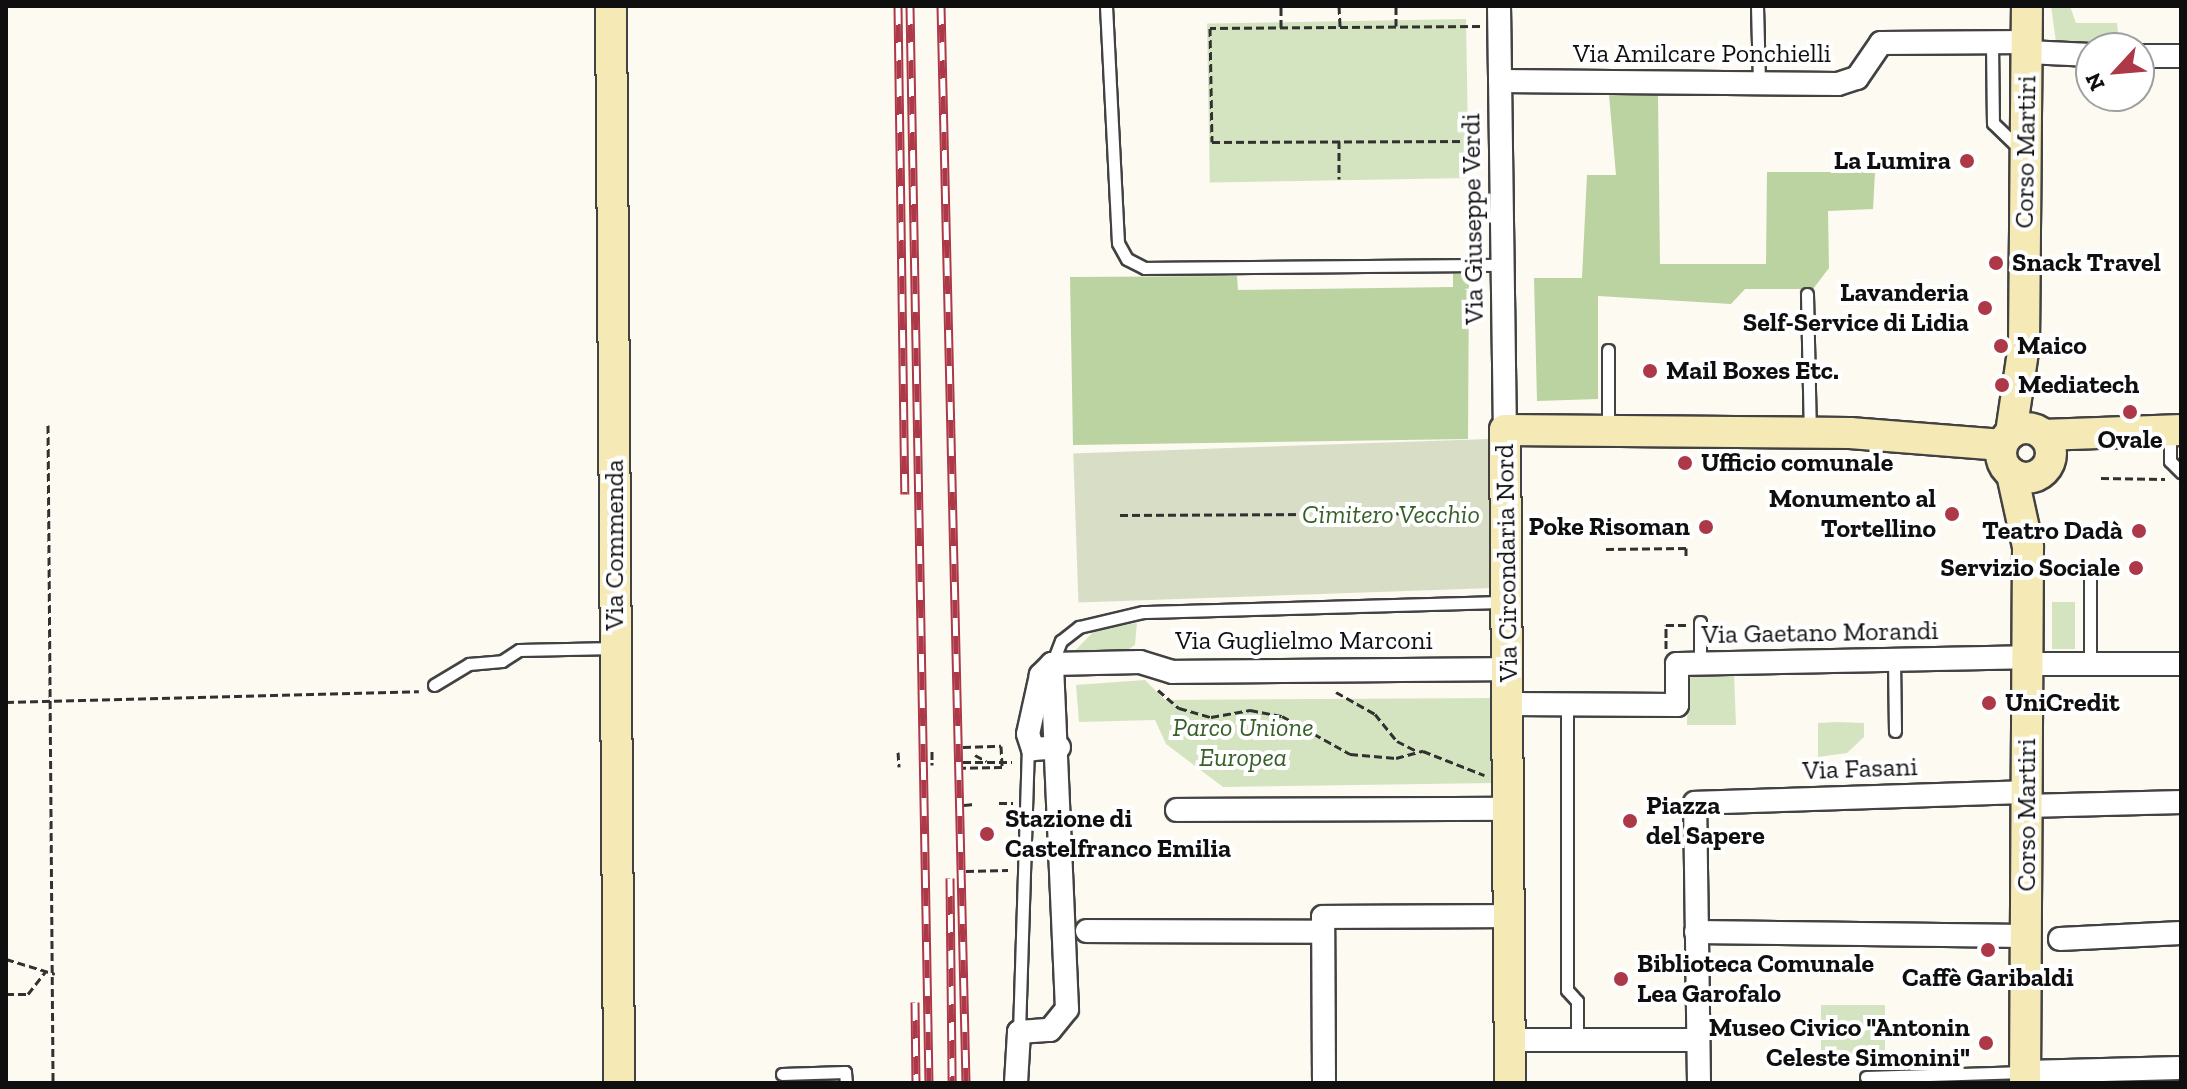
<!DOCTYPE html>
<html>
<head>
<meta charset="utf-8">
<style>
  body { margin:0 }
  #map { position:relative; width:2187px; height:1089px; overflow:hidden; background:#fdfaf2; font-family:"Zilla Slab",serif }
  div>[style] { position:absolute }
  .green>* { inset:0; background:#d5e4c0; transform-origin:0 0 }
  .forest>* { inset:0; background:#bbd3a1 }
  .cemetery>* { inset:0; background:#d8dec5; transform-origin:0 0 }
  .path>* { height:3px; margin-top:-1.5px; transform-origin:0; background:repeating-linear-gradient(90deg,#313131 0 8px,transparent 0 12px) }
  .roads { filter:drop-shadow(2px 0 #424242) drop-shadow(-2px 0 #424242) drop-shadow(0 2px #424242) drop-shadow(0 -2px #424242) }
  .lane>* { height:11px; margin:-5.5px; padding:0 5.5px; transform-origin:5.5px; border-radius:5.5px; background:#fff }
  .street>* { height:22px; margin:-11px; padding:0 11px; transform-origin:11px; border-radius:11px; background:#fff }
  .secondary>* { height:30px; margin:-15px; padding:0 15px; transform-origin:15px; border-radius:15px; background:#f5e9b6 }
  .secondary>.ring { margin:-15px; padding:0; box-sizing:content-box; background:none; border:30px solid #f5e9b6; border-radius:50% }
  .rail>* { height:9px; margin-top:-4.5px; transform-origin:0; background:repeating-linear-gradient(90deg,#fff 0 18px,#ad3847 0 36px); box-sizing:border-box; border-block:2px solid #ad3847 }
  .dots>* { width:22px; height:22px; translate:-50% -50%; box-sizing:border-box; border:4px solid #fff; border-radius:50% }
  span { translate:-50% -50%; white-space:nowrap; text-align:center; line-height:1.15; -webkit-text-stroke:8px #fff; paint-order:stroke }
  .street-label { font-size:26px; color:#0f0f0f }
  .poi-label { font-size:26px; color:#0f0f0f; font-weight:700 }
  .right { translate:-100% -50%; text-align:right }
  .left { translate:0 -50%; text-align:left }
  .park-label { font-size:26px; color:#375f27; font-style:italic }
  .frame { position:absolute; inset:0; border:8px solid #0f0f0f; pointer-events:none }
  .north { position:absolute; left:2075px; top:32px; width:80px; height:80px; box-sizing:border-box; background:#fff; border:2px solid #9f9f9f; border-radius:50%; rotate:244deg; font-size:22px; font-weight:700; line-height:32px; text-align:center; color:#0f0f0f }
  .north::after { content:''; display:block; margin:auto; width:28px; height:36px; background:#ad3847; clip-path:polygon(50% 0,100% 100%,50% 72%,0 100%) }
</style>
</head>
<body>
<div id="map">
  <div class="green">
    <div style="clip-path:polygon(2051px 6px,2070px 6px,2076px 23px,2117px 23px,2119px 41px,2056px 42px)"></div>
    <div style="left:1466px;top:19px;width:159px;height:259px;rotate:89deg"></div>
    <div style="left:2052px;top:602px;width:23px;height:47px"></div>
    <div style="clip-path:polygon(1137px 623px,1135px 645px,1123px 653px,1069px 657px,1095px 630px)"></div>
    <div style="clip-path:polygon(1696px 670px,1734px 673px,1736px 725px,1687px 725px,1688px 681px)"></div>
    <div style="clip-path:polygon(1145px 680px,1165px 700px,1495px 698px,1494px 783px,1223px 787px,1166px 744px,1155px 720px,1079px 722px,1076px 685px)"></div>
    <div style="clip-path:polygon(1837px 722px,1864px 723px,1864px 737px,1847px 753px,1818px 757px,1818px 723px)"></div>
    <div style="left:1821px;top:1005px;width:64px;height:57px"></div>
  </div>
  <div class="forest">
    <div style="clip-path:polygon(1609px 95px,1658px 95px,1660px 264px,1766px 264px,1767px 172px,1875px 172px,1873px 209px,1828px 211px,1829px 268px,1813px 289px,1745px 289px,1731px 304px,1598px 296px,1598px 399px,1537px 401px,1534px 278px,1582px 278px,1587px 175px,1616px 175px)"></div>
    <div style="clip-path:polygon(1453px 273px,1469px 274px,1468px 439px,1073px 445px,1070px 277px,1237px 276px,1238px 290px,1453px 287px)"></div>
  </div>
  <div class="cemetery">
    <div style="left:1488px;top:439px;width:149px;height:415px;rotate:88deg"></div>
  </div>
  <div class="path">
    <div style="left:1339px;top:6px;width:21px;rotate:87deg"></div>
    <div style="left:1396px;top:26px;width:20px;rotate:-90deg"></div>
    <div style="left:1480px;top:26px;width:270px;rotate:179.6deg"></div>
    <div style="left:1210px;top:28px;width:114px;rotate:89deg"></div>
    <div style="left:1212px;top:142px;width:269px;rotate:-0.2deg"></div>
    <div style="left:1281px;top:28px;width:22px;rotate:-90deg"></div>
    <div style="left:1339px;top:141px;width:38px;rotate:90deg"></div>
    <div style="left:48px;top:425px;width:658px;rotate:89.56deg"></div>
    <div style="left:2101px;top:478px;width:64px;rotate:0.9deg"></div>
    <div style="left:1120px;top:515px;width:360px;rotate:-0.3deg"></div>
    <div style="left:1606px;top:549px;width:80px;rotate:-0.7deg"></div>
    <div style="left:1686px;top:548px;width:8px;rotate:90deg"></div>
    <div style="left:1666px;top:649px;width:24px;rotate:-90deg"></div>
    <div style="left:1666px;top:625px;width:21px"></div>
    <div style="left:1158px;top:690px;width:28px;rotate:41deg"></div>
    <div style="left:1179px;top:708px;width:33px;rotate:16deg"></div>
    <div style="left:1211px;top:717px;width:40px;rotate:-10deg"></div>
    <div style="left:1250px;top:710px;width:33px;rotate:11deg"></div>
    <div style="left:1282px;top:716px;width:78px;rotate:29.2deg"></div>
    <div style="left:1350px;top:754px;width:46px;rotate:5deg"></div>
    <div style="left:1396px;top:758px;width:28px;rotate:-15deg"></div>
    <div style="left:1423px;top:751px;width:66px;rotate:21.5deg"></div>
    <div style="left:1336px;top:692px;width:45px;rotate:29.4deg"></div>
    <div style="left:1375px;top:714px;width:35px;rotate:51deg"></div>
    <div style="left:1397px;top:741px;width:22px;rotate:27deg"></div>
    <div style="left:6px;top:702px;width:413px;rotate:-1.5deg"></div>
    <div style="left:963px;top:747px;width:38px;rotate:-2deg"></div>
    <div style="left:1001px;top:746px;width:21px;rotate:87deg"></div>
    <div style="left:1002px;top:767px;width:39px;rotate:179deg"></div>
    <div style="left:932px;top:751px;width:14px;rotate:90deg"></div>
    <div style="left:898px;top:752px;width:15px;rotate:86deg"></div>
    <div style="left:975px;top:755px;width:13px;rotate:29deg"></div>
    <div style="left:963px;top:762px;width:49px"></div>
    <div style="left:999px;top:803px;width:14px"></div>
    <div style="left:964px;top:805px;width:10px;rotate:-6deg"></div>
    <div style="left:966px;top:871px;width:42px;rotate:-1.4deg"></div>
    <div style="left:6px;top:959px;width:51px;rotate:17deg"></div>
    <div style="left:6px;top:994px;width:22px"></div>
    <div style="left:28px;top:994px;width:29px;rotate:-52deg"></div>
  </div>
  <div class="roads">
    <div class="lane">
      <div style="left:1106px;top:6px;width:237px;rotate:87.1deg"></div>
      <div style="left:1118px;top:243px;width:18px;rotate:61deg"></div>
      <div style="left:1127px;top:259px;width:20px;rotate:27deg"></div>
      <div style="left:1145px;top:268px;width:357px;rotate:-0.5deg"></div>
      <div style="left:1757px;top:6px;width:78px;rotate:88.5deg"></div>
      <div style="left:1992px;top:43px;width:80px;rotate:89.3deg"></div>
      <div style="left:1993px;top:123px;width:37px;rotate:44deg"></div>
      <div style="left:1807px;top:294px;width:138px;rotate:88.8deg"></div>
      <div style="left:1608px;top:430px;width:80px;rotate:-90deg"></div>
      <div style="left:2170px;top:433px;width:28px;rotate:90deg"></div>
      <div style="left:2170px;top:461px;width:16px;rotate:45deg"></div>
      <div style="left:2090px;top:579px;width:85px;rotate:90deg"></div>
      <div style="left:1894px;top:660px;width:71px;rotate:89.2deg"></div>
      <div style="left:1700px;top:663px;width:41px;rotate:-90deg"></div>
      <div style="left:1052px;top:664px;width:25px;rotate:-69deg"></div>
      <div style="left:1061px;top:641px;width:23px;rotate:-38deg"></div>
      <div style="left:1079px;top:627px;width:66px;rotate:-13.2deg"></div>
      <div style="left:1143px;top:612px;width:361px;rotate:-1.6deg"></div>
      <div style="left:434px;top:685px;width:41px;rotate:-31deg"></div>
      <div style="left:469px;top:664px;width:33px;rotate:-5deg"></div>
      <div style="left:502px;top:661px;width:20px;rotate:-33deg"></div>
      <div style="left:519px;top:650px;width:96px;rotate:-1.2deg"></div>
      <div style="left:1567px;top:704px;width:286px;rotate:90deg"></div>
      <div style="left:1567px;top:990px;width:15px;rotate:48deg"></div>
      <div style="left:1577px;top:1001px;width:39px;rotate:90deg"></div>
      <div style="left:1019px;top:1032px;width:287px;rotate:-88.2deg"></div>
      <div style="left:782px;top:1074px;width:63px;rotate:-1.8deg"></div>
      <div style="left:845px;top:1072px;width:11px;rotate:85deg"></div>
      <div style="left:1866px;top:1077px;width:159px;rotate:-1.8deg"></div>
    </div>
    <div class="street">
      <div style="left:1499px;top:6px;width:424px;rotate:89.2deg"></div>
      <div style="left:2027px;top:52px;width:64px;rotate:2.7deg"></div>
      <div style="left:2139px;top:56px;width:42px"></div>
      <div style="left:1500px;top:81px;width:338px;rotate:0.5deg"></div>
      <div style="left:1838px;top:84px;width:20px;rotate:-18deg"></div>
      <div style="left:1857px;top:78px;width:42px;rotate:-55.6deg"></div>
      <div style="left:1881px;top:43px;width:146px;rotate:-0.4deg"></div>
      <div style="left:1052px;top:664px;width:88px;rotate:-1.3deg"></div>
      <div style="left:1140px;top:662px;width:34px;rotate:17deg"></div>
      <div style="left:1173px;top:672px;width:336px;rotate:-0.5deg"></div>
      <div style="left:1052px;top:664px;width:16px;rotate:135deg"></div>
      <div style="left:1041px;top:675px;width:60px;rotate:102.4deg"></div>
      <div style="left:1028px;top:734px;width:16px;rotate:72deg"></div>
      <div style="left:1033px;top:749px;width:26px;rotate:-4deg"></div>
      <div style="left:2027px;top:664px;width:154px"></div>
      <div style="left:1509px;top:704px;width:168px;rotate:0.3deg"></div>
      <div style="left:1677px;top:705px;width:41px;rotate:-90deg"></div>
      <div style="left:1677px;top:664px;width:350px;rotate:-1.1deg"></div>
      <div style="left:2027px;top:806px;width:154px;rotate:-1.5deg"></div>
      <div style="left:1177px;top:810px;width:333px;rotate:-0.2deg"></div>
      <div style="left:1087px;top:931px;width:236px;rotate:0.2deg"></div>
      <div style="left:1696px;top:932px;width:330px;rotate:0.7deg"></div>
      <div style="left:2060px;top:939px;width:121px;rotate:-2.8deg"></div>
      <div style="left:1510px;top:1040px;width:188px"></div>
      <div style="left:2025px;top:1072px;width:156px;rotate:-1.5deg"></div>
      <div style="left:1016px;top:1083px;width:51px;rotate:-86.6deg"></div>
      <div style="left:1019px;top:1032px;width:31px;rotate:-4deg"></div>
      <div style="left:1050px;top:1030px;width:27px;rotate:-51deg"></div>
      <div style="left:1067px;top:1009px;width:345px;rotate:-92.5deg"></div>
      <div style="left:1324px;top:1083px;width:166px;rotate:-90.3deg"></div>
      <div style="left:1323px;top:917px;width:188px;rotate:-0.3deg"></div>
      <div style="left:1699px;top:1083px;width:280px;rotate:-90.8deg"></div>
      <div style="left:1695px;top:803px;width:332px;rotate:-1.9deg"></div>
    </div>
    <div class="secondary">
      <div style="left:611px;top:6px;width:1077px;rotate:89.57deg"></div>
      <div class="ring" style="left:2001px;top:428px;width:20px;height:20px"></div>
      <div style="left:2011px;top:433px;width:89px;rotate:-81.6deg"></div>
      <div style="left:2024px;top:345px;width:339px;rotate:-89.5deg"></div>
      <div style="left:2044px;top:435px;width:137px;rotate:-2.1deg"></div>
      <div style="left:2012px;top:474px;width:75px;rotate:77.6deg"></div>
      <div style="left:2028px;top:547px;width:536px;rotate:90.32deg"></div>
      <div style="left:1510px;top:1083px;width:653px;rotate:-90.44deg"></div>
      <div style="left:1505px;top:430px;width:345px;rotate:0.5deg"></div>
      <div style="left:1850px;top:433px;width:152px;rotate:4.5deg"></div>
    </div>
  </div>
  <div class="rail">
    <div style="left:898px;top:6px;width:488px;rotate:89.2deg"></div>
    <div style="left:910px;top:6px;width:1077px;rotate:88.99deg"></div>
    <div style="left:941px;top:6px;width:1077px;rotate:88.67deg"></div>
    <div style="left:950px;top:878px;width:205px;rotate:89.4deg"></div>
    <div style="left:915px;top:1002px;width:81px;rotate:89.3deg"></div>
  </div>
  <div class="dots">
    <div style="left:1967px;top:161px;background:#ad3847"></div>
    <div style="left:1996px;top:263px;background:#ad3847"></div>
    <div style="left:1985px;top:308px;background:#ad3847"></div>
    <div style="left:2001px;top:346px;background:#ad3847"></div>
    <div style="left:1650px;top:371px;background:#ad3847"></div>
    <div style="left:2002px;top:385px;background:#ad3847"></div>
    <div style="left:2130px;top:412px;background:#ad3847"></div>
    <div style="left:1685px;top:463px;background:#ad3847"></div>
    <div style="left:1952px;top:514px;background:#ad3847"></div>
    <div style="left:1706px;top:527px;background:#ad3847"></div>
    <div style="left:2139px;top:531px;background:#ad3847"></div>
    <div style="left:2136px;top:568px;background:#ad3847"></div>
    <div style="left:1989px;top:703px;background:#ad3847"></div>
    <div style="left:1630px;top:821px;background:#ad3847"></div>
    <div style="left:987px;top:834px;background:#ad3847"></div>
    <div style="left:1988px;top:950px;background:#ad3847"></div>
    <div style="left:1621px;top:979px;background:#ad3847"></div>
    <div style="left:1986px;top:1043px;background:#ad3847"></div>
  </div>
  <div class="street-label">
    <span style="left:1702px;top:54px">Via Amilcare Ponchielli</span>
    <span style="left:2026px;top:152px;rotate:-89deg">Corso Martiri</span>
    <span style="left:1473px;top:219px;rotate:-91deg">Via Giuseppe Verdi</span>
    <span style="left:615px;top:545px;rotate:-90deg">Via Commenda</span>
    <span style="left:1507px;top:563px;rotate:-91deg">Via Circondaria Nord</span>
    <span style="left:1820px;top:633px;rotate:-1deg">Via Gaetano Morandi</span>
    <span style="left:1304px;top:641px">Via Guglielmo Marconi</span>
    <span style="left:1860px;top:769px;rotate:-2deg">Via Fasani</span>
    <span style="left:2027px;top:815px;rotate:-90deg">Corso Martiri</span>
  </div>
  <div class="poi-label">
    <span class="right" style="left:1951px;top:161px">La Lumira</span>
    <span class="left" style="left:2012px;top:263px">Snack Travel</span>
    <span class="right" style="left:1969px;top:308px">Lavanderia<br>Self-Service di Lidia</span>
    <span class="left" style="left:2017px;top:346px">Maico</span>
    <span class="left" style="left:1666px;top:371px">Mail Boxes Etc.</span>
    <span class="left" style="left:2018px;top:385px">Mediatech</span>
    <span style="left:2130px;top:440px">Ovale</span>
    <span class="left" style="left:1701px;top:463px">Ufficio comunale</span>
    <span class="right" style="left:1936px;top:514px">Monumento al<br>Tortellino</span>
    <span class="right" style="left:1690px;top:527px">Poke Risoman</span>
    <span class="right" style="left:2123px;top:531px">Teatro Dadà</span>
    <span class="right" style="left:2120px;top:568px">Servizio Sociale</span>
    <span class="left" style="left:2005px;top:703px">UniCredit</span>
    <span class="left" style="left:1646px;top:821px">Piazza<br>del Sapere</span>
    <span class="left" style="left:1005px;top:834px">Stazione di<br>Castelfranco Emilia</span>
    <span class="left" style="left:1637px;top:979px">Biblioteca Comunale<br>Lea Garofalo</span>
    <span style="left:1988px;top:978px">Caffè Garibaldi</span>
    <span class="right" style="left:1970px;top:1043px">Museo Civico "Antonin<br>Celeste Simonini"</span>
  </div>
  <div class="park-label">
    <span style="left:1391px;top:515px">Cimitero Vecchio</span>
    <span style="left:1243px;top:743px">Parco Unione<br>Europea</span>
  </div>
  <div class="frame"></div>
  <div class="north">N</div>
</div>
</body>
</html>
